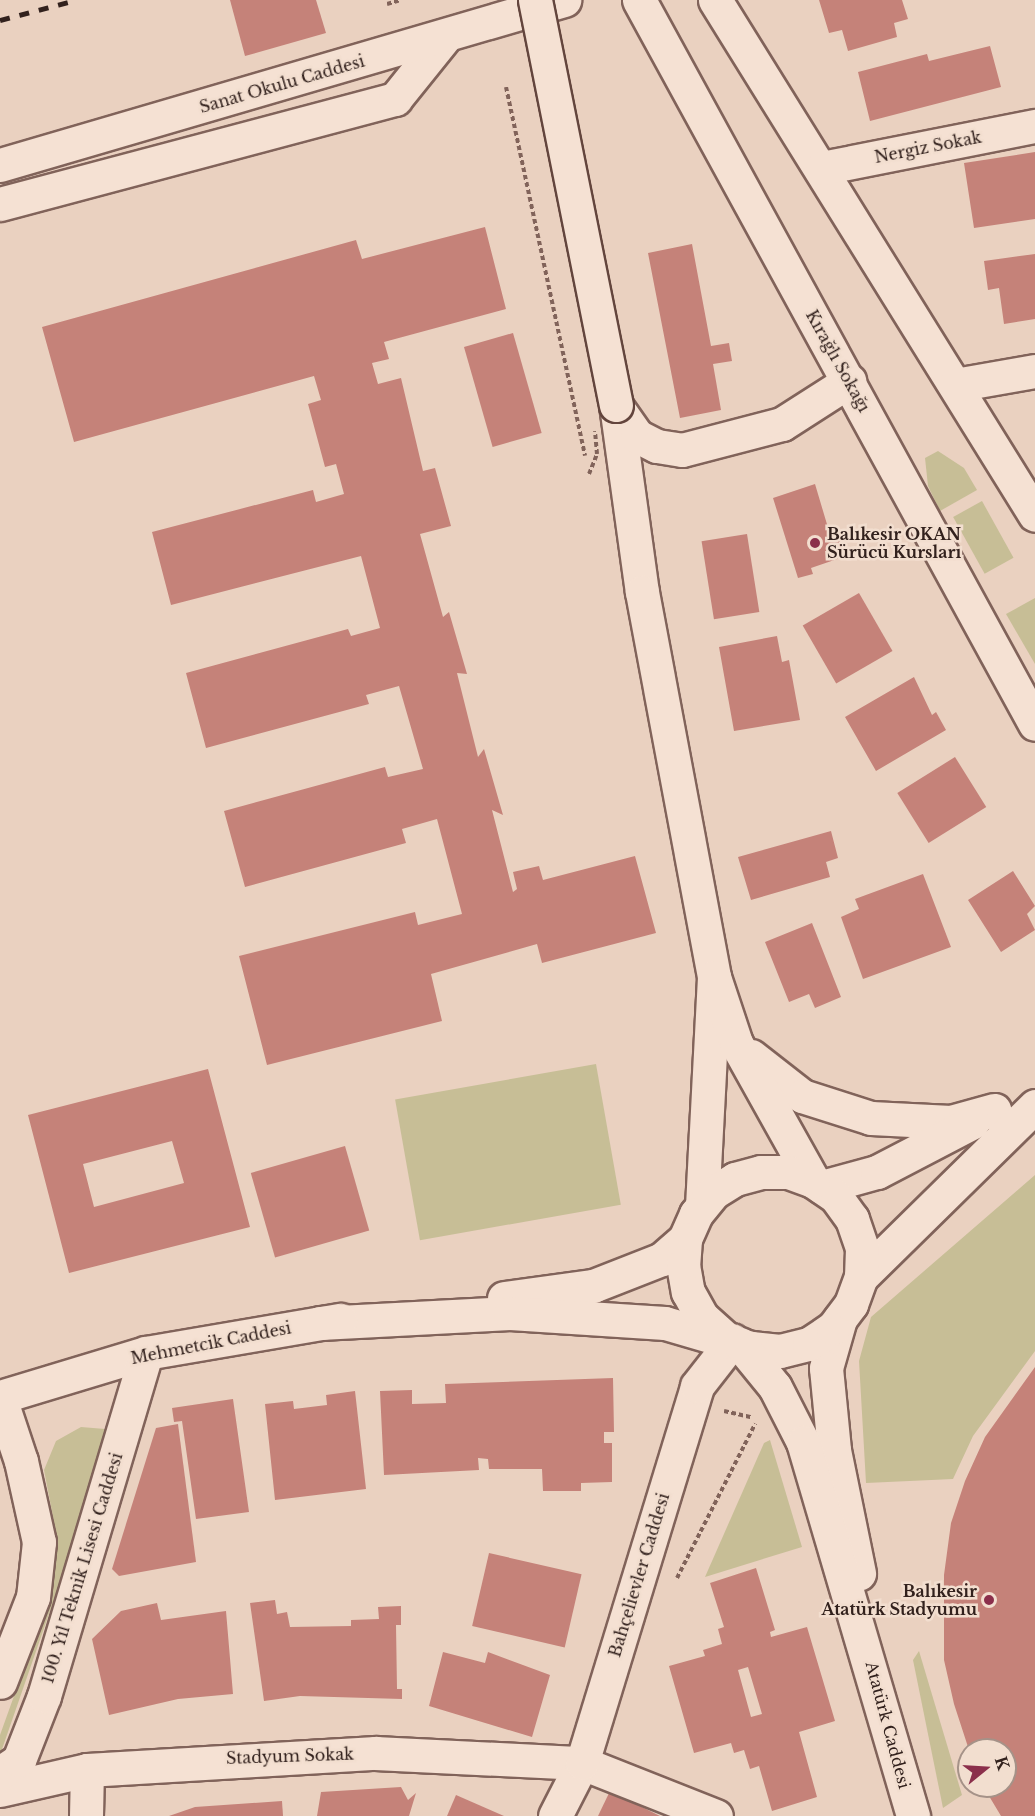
<!DOCTYPE html>
<html>
<head>
<meta charset="utf-8">
<style>
  body { margin:0 }
  #map { position:relative; width:1035px; height:1816px; overflow:hidden; background:#ead1c0; font-family:"Libre Baskerville",serif }
  div>[style] { position:absolute }
  .green>* { inset:0; background:#c7be96; transform-origin:0 0 }
  .building>* { inset:0; background:#c58279; transform-origin:0 0 }
  .path>* { height:4px; margin-top:-2px; transform-origin:0; background:repeating-linear-gradient(90deg,#81635a 0 4.5px,transparent 0 7.5px) }
  .roads { filter:drop-shadow(2px 0 #81635a) drop-shadow(-2px 0 #81635a) drop-shadow(0 2px #81635a) drop-shadow(0 -2px #81635a) }
  .minor>* { height:33px; margin:-16.5px; padding:0 16.5px; transform-origin:16.5px; border-radius:16.5px; background:#f5e1d3 }
  .secondary>* { height:33px; margin:-16.5px; padding:0 16.5px; transform-origin:16.5px; border-radius:16.5px; background:#f5e1d3 }
  .rail>* { height:4.5px; margin-top:-2.25px; transform-origin:0; background:repeating-linear-gradient(90deg,#32211d 0 10px,transparent 0 20px) }
  .path-bridge>* { height:4px; margin-top:-2px; transform-origin:0; background:repeating-linear-gradient(90deg,#81635a 0 4.5px,transparent 0 7.5px) }
  .bridges { filter:drop-shadow(2px 0 #63453d) drop-shadow(-2px 0 #63453d) drop-shadow(0 2px #63453d) drop-shadow(0 -2px #63453d) }
  .secondary-bridge>* { height:33px; margin:-16.5px; padding:0 16.5px; transform-origin:16.5px; border-radius:16.5px; background:#f5e1d3 }
  .dots>* { width:16px; height:16px; translate:-50% -50%; box-sizing:border-box; border:3px solid #f2decf; border-radius:50% }
  span { translate:-50% -50%; white-space:nowrap; text-align:center; line-height:1.15; -webkit-text-stroke:5px #f2decf; paint-order:stroke }
  .street-label { font-size:16px; color:#32211d }
  .poi-label { font-size:16px; color:#32211d; font-weight:700 }
  .left { translate:0 -50%; text-align:left }
  .right { translate:-100% -50%; text-align:right }
  .north { position:absolute; left:957px; top:1738px; width:60px; height:60px; box-sizing:border-box; background:#f2decf; border:2px solid #a59288; border-radius:50%; rotate:72deg; font-size:16px; font-weight:700; line-height:24px; text-align:center; color:#32211d }
  .north::after { content:''; display:block; margin:auto; width:21px; height:27px; background:#8b2f4b; clip-path:polygon(50% 0,100% 100%,50% 72%,0 100%) }
</style>
</head>
<body>
<div id="map">
  <div class="green">
    <div style="clip-path:polygon(938px 451px,964px 468px,977px 490px,940px 511px,928px 486px,925px 458px)"></div>
    <div style="left:982px;top:501px;width:65px;height:33px;rotate:61deg"></div>
    <div style="clip-path:polygon(1035px 598px,1035px 664px,1006px 614px)"></div>
    <div style="left:596px;top:1064px;width:143px;height:204px;rotate:80deg"></div>
    <div style="clip-path:polygon(1035px 1175px,1035px 1351px,973px 1436px,953px 1479px,866px 1483px,859px 1361px,871px 1317px)"></div>
    <div style="clip-path:polygon(81px 1427px,105px 1429px,110px 1438px,0 1755px,0 1735px,51px 1593px,54px 1522px,44px 1470px,56px 1441px)"></div>
    <div style="clip-path:polygon(770px 1440px,802px 1547px,705px 1577px,764px 1443px)"></div>
    <div style="clip-path:polygon(919px 1651px,962px 1795px,943px 1808px,913px 1660px)"></div>
  </div>
  <div class="building">
    <div style="clip-path:polygon(230px 0,316px 0,326px 33px,245px 56px)"></div>
    <div style="clip-path:polygon(819px 0,902px 0,908px 19px,894px 23px,897px 37px,848px 51px,842px 30px,829px 33px)"></div>
    <div style="clip-path:polygon(990px 46px,1001px 87px,870px 121px,858px 72px,927px 54px,929px 61px)"></div>
    <div style="clip-path:polygon(1035px 152px,1035px 219px,974px 228px,964px 163px)"></div>
    <div style="clip-path:polygon(485px 227px,506px 309px,384px 342px,389px 359px,372px 363px,378px 384px,401px 378px,423px 471px,435px 468px,451px 526px,420px 534px,443px 617px,449px 612px,467px 674px,457px 673px,478px 757px,484px 749px,503px 815px,492px 810px,513px 892px,517px 889px,513px 872px,539px 866px,543px 880px,635px 856px,656px 933px,542px 963px,537px 944px,431px 974px,442px 1021px,267px 1065px,239px 956px,415px 912px,418px 925px,462px 914px,437px 819px,402px 829px,406px 843px,245px 887px,224px 811px,385px 767px,388px 777px,423px 769px,399px 686px,366px 695px,369px 704px,206px 748px,186px 673px,348px 629px,351px 636px,380px 628px,361px 556px,171px 605px,152px 532px,313px 490px,316px 502px,344px 494px,336px 464px,325px 467px,308px 404px,321px 400px,314px 376px,74px 442px,42px 327px,356px 240px,362px 259px)"></div>
    <div style="clip-path:polygon(692px 244px,711px 346px,729px 343px,732px 361px,713px 364px,721px 410px,680px 418px,648px 253px)"></div>
    <div style="clip-path:polygon(1035px 254px,1035px 319px,1004px 324px,999px 288px,988px 290px,984px 261px)"></div>
    <div style="left:513px;top:333px;width:104px;height:51px;rotate:74deg"></div>
    <div style="clip-path:polygon(815px 484px,829px 531px,837px 528px,846px 556px,811px 568px,813px 574px,798px 578px,773px 498px)"></div>
    <div style="left:747px;top:534px;width:79px;height:46px;rotate:81deg"></div>
    <div style="left:859px;top:593px;width:67px;height:65px;rotate:60deg"></div>
    <div style="clip-path:polygon(777px 636px,782px 662px,789px 660px,800px 720px,734px 731px,719px 647px)"></div>
    <div style="clip-path:polygon(914px 677px,932px 715px,936px 712px,946px 730px,876px 771px,845px 717px)"></div>
    <div style="left:955px;top:757px;width:59px;height:68px;rotate:58deg"></div>
    <div style="clip-path:polygon(831px 831px,838px 858px,826px 862px,830px 877px,751px 900px,738px 857px)"></div>
    <div style="clip-path:polygon(1013px 871px,1035px 906px,1027px 914px,1035px 930px,1001px 952px,968px 900px)"></div>
    <div style="clip-path:polygon(923px 874px,951px 947px,863px 979px,841px 917px,859px 909px,855px 899px)"></div>
    <div style="clip-path:polygon(812px 923px,841px 997px,815px 1008px,809px 994px,789px 1002px,765px 942px)"></div>
    <div style="clip-path:polygon(evenodd,208px 1069px,250px 1227px,69px 1273px,28px 1115px,208px 1069px,172px 1141px,184px 1183px,94px 1207px,83px 1164px,172px 1141px)"></div>
    <div style="left:345px;top:1146px;width:88px;height:98px;rotate:74deg"></div>
    <div style="clip-path:polygon(1035px 1367px,1035px 1816px,1001px 1816px,983px 1786px,1005px 1786px,1005px 1750px,969px 1750px,954px 1704px,944px 1660px,944px 1575px,951px 1523px,965px 1481px,985px 1437px)"></div>
    <div style="clip-path:polygon(613px 1378px,614px 1432px,604px 1432px,604px 1443px,612px 1443px,612px 1482px,581px 1483px,581px 1491px,543px 1491px,542px 1469px,489px 1469px,488px 1459px,478px 1458px,479px 1470px,384px 1475px,380px 1391px,412px 1390px,412px 1404px,446px 1403px,445px 1384px)"></div>
    <div style="clip-path:polygon(355px 1391px,366px 1489px,275px 1500px,265px 1404px,293px 1401px,294px 1409px,327px 1405px,326px 1395px)"></div>
    <div style="clip-path:polygon(233px 1399px,249px 1512px,196px 1519px,182px 1421px,174px 1422px,172px 1408px)"></div>
    <div style="clip-path:polygon(178px 1424px,196px 1562px,119px 1576px,112px 1569px,156px 1428px)"></div>
    <div style="left:489px;top:1553px;width:95px;height:75px;rotate:13deg"></div>
    <div style="clip-path:polygon(evenodd,756px 1568px,775px 1630px,770px 1632px,771px 1637px,807px 1627px,835px 1721px,799px 1732px,817px 1797px,772px 1811px,759px 1766px,750px 1769px,744px 1750px,734px 1753px,731px 1743px,694px 1753px,669px 1666px,705px 1656px,703px 1650px,722px 1644px,718px 1629px,724px 1627px,710px 1583px,756px 1568px,748px 1667px,762px 1714px,751px 1717px,738px 1670px,748px 1667px)"></div>
    <div style="clip-path:polygon(275px 1600px,277px 1614px,287px 1612px,290px 1627px,351px 1626px,351px 1620px,379px 1619px,378px 1607px,401px 1606px,401px 1625px,396px 1625px,397px 1689px,402px 1689px,402px 1699px,300px 1696px,264px 1701px,250px 1603px)"></div>
    <div style="clip-path:polygon(157px 1603px,161px 1620px,226px 1611px,233px 1694px,178px 1699px,109px 1715px,92px 1639px,121px 1611px)"></div>
    <div style="clip-path:polygon(443px 1652px,485px 1663px,488px 1652px,550px 1675px,532px 1737px,429px 1706px)"></div>
    <div style="clip-path:polygon(401px 1787px,408px 1800px,416px 1793px,409px 1816px,317px 1816px,321px 1792px)"></div>
    <div style="clip-path:polygon(610px 1791px,660px 1816px,598px 1816px)"></div>
    <div style="clip-path:polygon(456px 1795px,504px 1816px,447px 1816px)"></div>
    <div style="clip-path:polygon(282px 1801px,283px 1816px,169px 1816px,195px 1807px)"></div>
  </div>
  <div class="path">
    <div style="left:387px;top:4px;width:15px;rotate:-16deg"></div>
    <div style="left:506px;top:87px;width:377px;rotate:77.9deg"></div>
    <div style="left:724px;top:1411px;width:28px;rotate:13deg"></div>
    <div style="left:677px;top:1578px;width:173px;rotate:-63.1deg"></div>
  </div>
  <div class="roads">
    <div class="minor">
      <div style="left:639px;top:0;width:825px;rotate:61.32deg"></div>
      <div style="left:715px;top:0;width:606px;rotate:58.14deg"></div>
      <div style="left:822px;top:168px;width:217px;rotate:-11.2deg"></div>
      <div style="left:0;top:204px;width:409px;rotate:-14.9deg"></div>
      <div style="left:395px;top:99px;width:78px;rotate:-51.2deg"></div>
      <div style="left:955px;top:385px;width:81px;rotate:-9.9deg"></div>
      <div style="left:0;top:1790px;width:89px;rotate:-12.9deg"></div>
      <div style="left:87px;top:1770px;width:289px;rotate:-3.4deg"></div>
      <div style="left:375px;top:1753px;width:207px;rotate:2.8deg"></div>
      <div style="left:582px;top:1763px;width:144px;rotate:21.6deg"></div>
      <div style="left:86px;top:1816px;width:46px;rotate:-88.8deg"></div>
      <div style="left:555px;top:1816px;width:59px;rotate:-63deg"></div>
      <div style="left:582px;top:1763px;width:394px;rotate:-73deg"></div>
      <div style="left:697px;top:1386px;width:58px;rotate:-52deg"></div>
    </div>
    <div class="secondary">
      <div style="left:0;top:165px;width:588px;rotate:-16.31deg"></div>
      <div style="left:616px;top:405px;width:189px;rotate:82.1deg"></div>
      <div style="left:642px;top:592px;width:392px;rotate:79.4deg"></div>
      <div style="left:616px;top:406px;width:37px;rotate:55deg"></div>
      <div style="left:637px;top:436px;width:22px;rotate:27deg"></div>
      <div style="left:657px;top:446px;width:25px;rotate:9deg"></div>
      <div style="left:682px;top:450px;width:103px;rotate:-14.6deg"></div>
      <div style="left:782px;top:424px;width:80px;rotate:-32.7deg"></div>
      <div style="left:751px;top:1056px;width:65px;rotate:38.1deg"></div>
      <div style="left:802px;top:1096px;width:72px;rotate:17.7deg"></div>
      <div style="left:871px;top:1118px;width:80px;rotate:2.9deg"></div>
      <div style="left:951px;top:1122px;width:45px;rotate:-15.6deg"></div>
      <div style="left:822px;top:1187px;width:57px;rotate:-15.3deg"></div>
      <div style="left:877px;top:1172px;width:108px;rotate:-27.5deg"></div>
      <div style="left:702px;top:1206px;width:229px;rotate:-87deg"></div>
      <div style="left:714px;top:977px;width:70px;rotate:71.6deg"></div>
      <div style="left:736px;top:1043px;width:158px;rotate:60.8deg"></div>
      <div style="left:861px;top:1277px;width:244px;rotate:-44.5deg"></div>
      <div style="left:504px;top:1298px;width:90px;rotate:-7.7deg"></div>
      <div style="left:593px;top:1286px;width:74px;rotate:-21.4deg"></div>
      <div style="left:662px;top:1259px;width:30px;rotate:-41deg"></div>
      <div style="left:840px;top:1319px;width:51px;rotate:105.9deg"></div>
      <div style="left:826px;top:1368px;width:82px;rotate:84.4deg"></div>
      <div style="left:834px;top:1450px;width:126px;rotate:78.5deg"></div>
      <div style="left:320px;top:1323px;width:190px;rotate:-3deg"></div>
      <div style="left:510px;top:1313px;width:155px;rotate:3.7deg"></div>
      <div style="left:665px;top:1323px;width:90px;rotate:16.2deg"></div>
      <div style="left:751px;top:1348px;width:29px;rotate:6deg"></div>
      <div style="left:780px;top:1351px;width:30px;rotate:-14deg"></div>
      <div style="left:809px;top:1344px;width:29px;rotate:-34deg"></div>
      <div style="left:833px;top:1328px;width:30px;rotate:-53deg"></div>
      <div style="left:851px;top:1304px;width:29px;rotate:-70deg"></div>
      <div style="left:861px;top:1277px;width:29px;rotate:-88deg"></div>
      <div style="left:862px;top:1248px;width:31px;rotate:-109deg"></div>
      <div style="left:852px;top:1219px;width:29px;rotate:-126deg"></div>
      <div style="left:835px;top:1196px;width:27px;rotate:-146deg"></div>
      <div style="left:813px;top:1181px;width:27px;rotate:-160deg"></div>
      <div style="left:788px;top:1172px;width:27px;rotate:180deg"></div>
      <div style="left:761px;top:1172px;width:27px;rotate:165deg"></div>
      <div style="left:735px;top:1179px;width:26px;rotate:148deg"></div>
      <div style="left:713px;top:1193px;width:27px;rotate:129deg"></div>
      <div style="left:696px;top:1214px;width:27px;rotate:114deg"></div>
      <div style="left:685px;top:1239px;width:26px;rotate:94deg"></div>
      <div style="left:683px;top:1265px;width:27px;rotate:80deg"></div>
      <div style="left:688px;top:1292px;width:29px;rotate:61deg"></div>
      <div style="left:702px;top:1317px;width:30px;rotate:42deg"></div>
      <div style="left:740px;top:1344px;width:55px;rotate:50.9deg"></div>
      <div style="left:775px;top:1387px;width:62px;rotate:63deg"></div>
      <div style="left:803px;top:1442px;width:390px;rotate:73.6deg"></div>
      <div style="left:0;top:1397px;width:152px;rotate:-16.8deg"></div>
      <div style="left:146px;top:1353px;width:197px;rotate:-9.7deg"></div>
      <div style="left:0;top:1398px;width:66px;rotate:71.6deg"></div>
      <div style="left:21px;top:1461px;width:83px;rotate:77.5deg"></div>
      <div style="left:39px;top:1542px;width:55px;rotate:96.2deg"></div>
      <div style="left:33px;top:1597px;width:91px;rotate:111.2deg"></div>
      <div style="left:0;top:1773px;width:23px;rotate:-34deg"></div>
      <div style="left:19px;top:1760px;width:69px;rotate:-68.7deg"></div>
      <div style="left:44px;top:1696px;width:358px;rotate:-73.4deg"></div>
    </div>
  </div>
  <div class="rail">
    <div style="left:0;top:20px;width:79px;rotate:-14.7deg"></div>
  </div>
  <div class="path-bridge">
    <div style="left:589px;top:474px;width:22px;rotate:-68deg"></div>
    <div style="left:597px;top:454px;width:23px;rotate:-95deg"></div>
  </div>
  <div class="bridges">
    <div class="secondary-bridge">
      <div style="left:535px;top:0;width:413px;rotate:78.7deg"></div>
    </div>
  </div>
  <div class="dots">
    <div style="left:815px;top:543px;background:#8b2f4b"></div>
    <div style="left:989px;top:1600px;background:#8b2f4b"></div>
  </div>
  <div class="street-label">
    <span style="left:282px;top:84px;rotate:-16deg">Sanat Okulu Caddesi</span>
    <span style="left:928px;top:147px;rotate:-11deg">Nergiz Sokak</span>
    <span style="left:838px;top:361px;rotate:61deg">Kırağlı Sokağı</span>
    <span style="left:211px;top:1343px;rotate:-11deg">Mehmetcik Caddesi</span>
    <span style="left:82px;top:1568px;rotate:-73deg">100. Yıl Teknik Lisesi Caddesi</span>
    <span style="left:639px;top:1575px;rotate:-73deg">Bahçelievler Caddesi</span>
    <span style="left:888px;top:1725px;rotate:75deg">Atatürk Caddesi</span>
    <span style="left:290px;top:1756px;rotate:-2deg">Stadyum Sokak</span>
  </div>
  <div class="poi-label">
    <span class="left" style="left:827px;top:543px">Balıkesir OKAN<br>Sürücü Kursları</span>
    <span class="right" style="left:977px;top:1600px">Balıkesir<br>Atatürk Stadyumu</span>
  </div>
  <div class="north">K</div>
</div>
</body>
</html>
